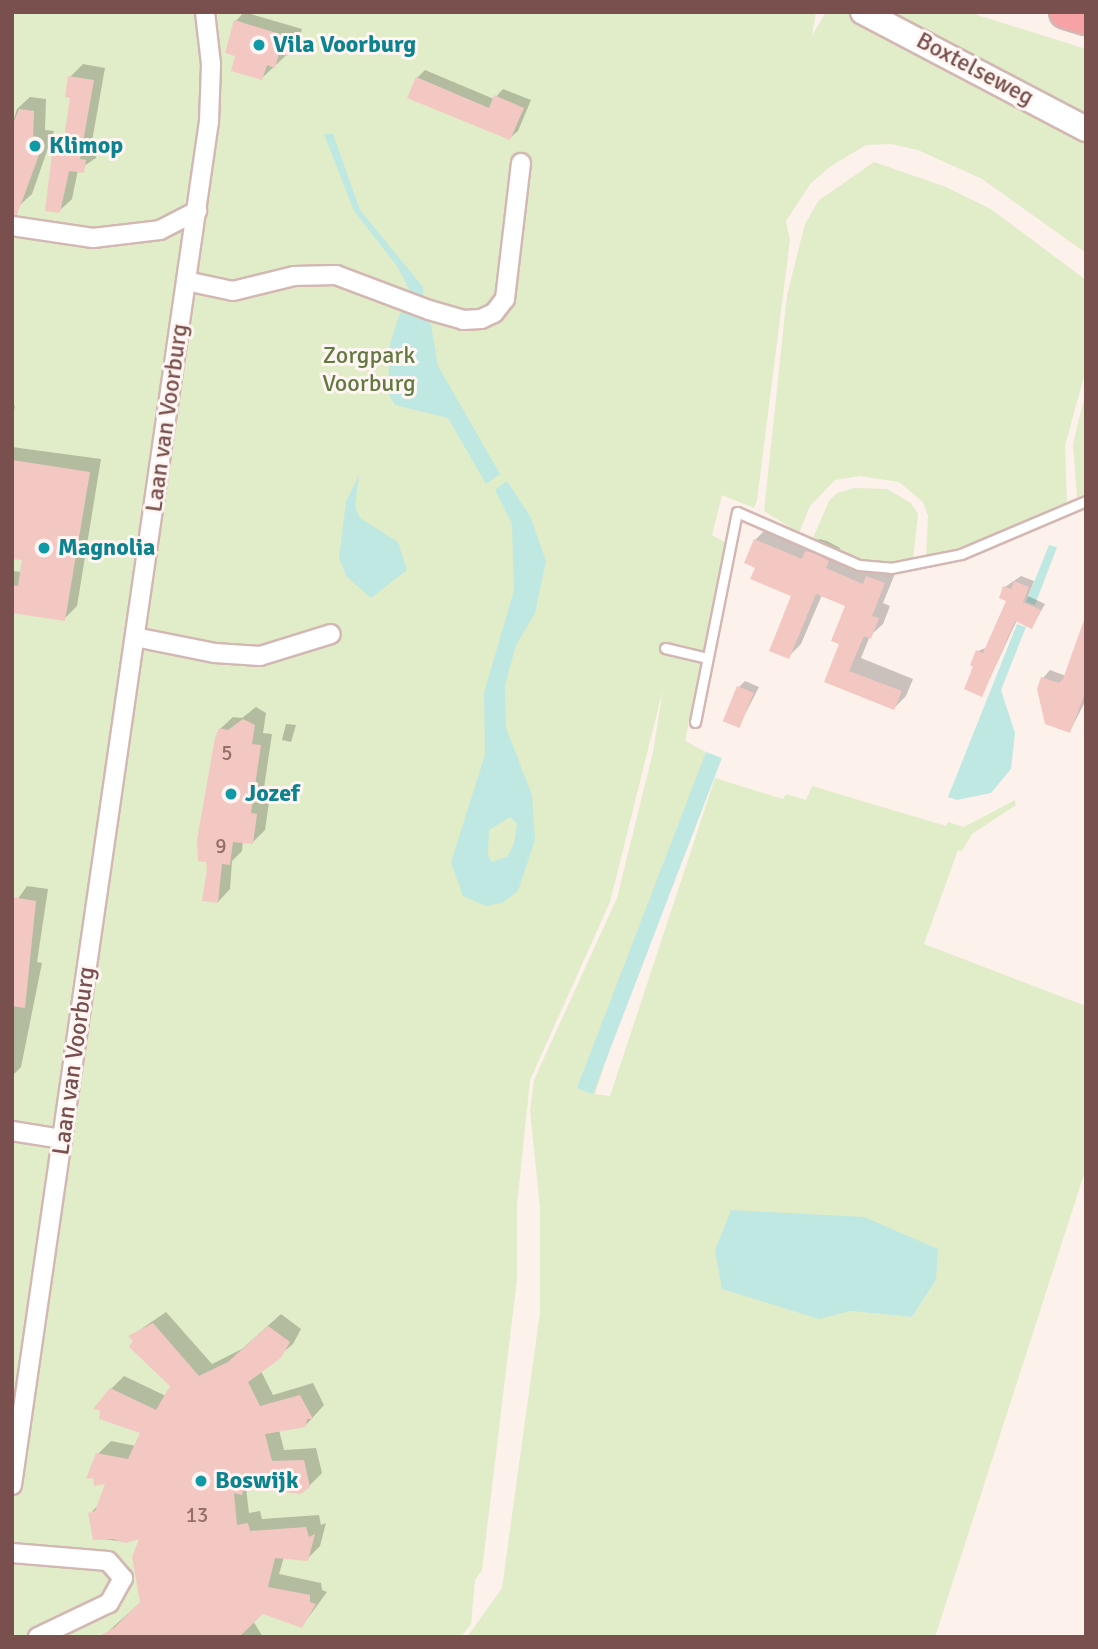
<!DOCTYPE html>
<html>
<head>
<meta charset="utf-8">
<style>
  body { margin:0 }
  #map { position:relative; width:1098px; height:1649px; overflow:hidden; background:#fdf1ec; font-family:Signika,sans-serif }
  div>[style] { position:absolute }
  .green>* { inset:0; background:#e1ecc9 }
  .water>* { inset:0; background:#bfe8e2; transform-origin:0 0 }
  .shadow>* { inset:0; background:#0003 }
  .building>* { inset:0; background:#f3c8c3; transform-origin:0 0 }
  .roads { filter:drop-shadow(2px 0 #d3b7b3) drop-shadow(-2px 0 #d3b7b3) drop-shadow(0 2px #d3b7b3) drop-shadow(0 -2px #d3b7b3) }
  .lane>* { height:9px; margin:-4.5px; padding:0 4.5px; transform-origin:4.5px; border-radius:4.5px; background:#fff }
  .street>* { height:18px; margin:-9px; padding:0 9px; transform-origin:9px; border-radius:9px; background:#fff }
  .secondary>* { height:24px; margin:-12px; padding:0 12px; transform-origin:12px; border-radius:12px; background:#fff }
  .highway>* { height:32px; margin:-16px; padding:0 16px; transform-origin:16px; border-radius:16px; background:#f7a3a6 }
  .dots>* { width:19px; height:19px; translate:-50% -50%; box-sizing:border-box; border:4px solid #fff6f3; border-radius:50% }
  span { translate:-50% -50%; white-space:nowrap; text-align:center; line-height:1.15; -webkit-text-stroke:6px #fff6f3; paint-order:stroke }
  .number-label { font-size:21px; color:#986e6a }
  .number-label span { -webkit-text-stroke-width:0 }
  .culture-label { font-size:24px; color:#0d838f; font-weight:700 }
  .left { translate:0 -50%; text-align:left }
  .street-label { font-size:24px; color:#79504d }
  .park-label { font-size:24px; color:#627941 }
  .frame { position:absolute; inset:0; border:14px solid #79504d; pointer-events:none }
</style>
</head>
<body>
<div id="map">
  <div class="green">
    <div style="clip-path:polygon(evenodd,12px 12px,816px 12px,812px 36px,826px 12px,854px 12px,1086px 138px,1086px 253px,982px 179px,918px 150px,891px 144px,866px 145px,831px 166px,811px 183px,786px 221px,790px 240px,757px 500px,754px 508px,722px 495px,712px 535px,725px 542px,685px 741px,706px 752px,595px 1094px,610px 1096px,715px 778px,783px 799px,786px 794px,806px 800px,812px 786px,946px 826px,948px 822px,964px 827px,1015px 800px,1016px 805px,972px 834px,962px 851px,958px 850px,924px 944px,1086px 1006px,1086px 1168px,935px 1637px,467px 1637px,502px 1588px,540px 1312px,540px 1208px,530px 1111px,534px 1080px,617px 898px,653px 752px,663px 689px,610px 902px,530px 1080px,517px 1205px,517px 1279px,482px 1570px,475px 1580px,471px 1624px,461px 1637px,12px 1637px,12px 12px,936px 1280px,912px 1317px,850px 1311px,936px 1280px)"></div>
    <div style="clip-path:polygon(885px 12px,968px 12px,1086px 49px,1086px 119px)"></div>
    <div style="clip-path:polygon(874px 162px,946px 187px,991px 209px,1086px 280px,1086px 369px,1065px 446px,1067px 504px,1001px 534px,926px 558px,928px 516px,923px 502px,899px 482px,860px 476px,835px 480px,810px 506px,799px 533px,764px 511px,787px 295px,805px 224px,818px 201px)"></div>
    <div style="clip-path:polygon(1086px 390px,1086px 493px,1077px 498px,1073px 444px)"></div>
    <div style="clip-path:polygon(854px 488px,887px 489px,911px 503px,918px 514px,912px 569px,876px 571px,812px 540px,829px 501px,837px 493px)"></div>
  </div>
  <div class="water">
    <div style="clip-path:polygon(324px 134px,333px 134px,360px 210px,423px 287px,424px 315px,431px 325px,438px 366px,500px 474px,486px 484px,448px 418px,395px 405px,388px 393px,390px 344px,400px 313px,411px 310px,413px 297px,397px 266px,354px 211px)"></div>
    <div style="clip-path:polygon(359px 475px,355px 507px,360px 518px,398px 542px,407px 570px,371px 598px,347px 577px,339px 558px,346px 502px)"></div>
    <div style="clip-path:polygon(evenodd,507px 481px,530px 516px,546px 561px,535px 613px,516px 645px,505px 685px,506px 728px,532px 795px,535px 840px,518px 891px,502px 903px,486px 906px,463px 896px,451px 862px,485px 755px,484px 693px,514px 590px,512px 524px,495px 490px,507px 481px,510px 817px,517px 824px,514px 843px,508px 856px,492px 862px,488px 855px,489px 830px,510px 817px)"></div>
    <div style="clip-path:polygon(1049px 545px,1057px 547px,1035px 605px,1026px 602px)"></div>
    <div style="clip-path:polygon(1017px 624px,1026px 627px,1001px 690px,1015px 733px,1011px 769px,991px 793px,957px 800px,948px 797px)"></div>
    <div style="left:706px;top:752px;width:17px;height:360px;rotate:21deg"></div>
    <div style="clip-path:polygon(731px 1210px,864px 1217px,938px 1249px,936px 1280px,912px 1317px,850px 1311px,819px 1319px,722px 1289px,715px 1250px)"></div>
  </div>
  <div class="shadow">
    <div style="clip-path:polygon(244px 12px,302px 29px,297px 45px,262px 78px,237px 55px,236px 21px)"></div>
    <div style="clip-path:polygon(83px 64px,105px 68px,91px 147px,98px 148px,96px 158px,78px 170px,72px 199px,59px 211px,55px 146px,66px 135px,72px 96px,70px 77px)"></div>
    <div style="clip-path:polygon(425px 70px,494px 99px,503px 89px,531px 100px,518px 131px,510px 138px,417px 78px)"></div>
    <div style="clip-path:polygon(30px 97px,46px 99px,45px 130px,54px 131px,32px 194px,19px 206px,12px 205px,12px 125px,17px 109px)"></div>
    <div style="clip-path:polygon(12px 405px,15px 406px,12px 418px)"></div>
    <div style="clip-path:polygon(12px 447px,101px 459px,77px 606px,64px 619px,12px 611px,12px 571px,22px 572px,24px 559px,12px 557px)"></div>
    <div style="clip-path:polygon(768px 527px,813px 546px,819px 539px,827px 541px,840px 548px,837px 555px,874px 571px,880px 564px,896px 571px,883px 603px,890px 606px,883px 624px,870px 636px,861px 658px,913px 679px,906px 696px,894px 708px,826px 681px,841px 643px,847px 605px,822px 595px,801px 644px,788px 657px,793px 595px,757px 567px,755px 540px)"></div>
    <div style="clip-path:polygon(1021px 576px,1034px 581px,1028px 596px,1045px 604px,1032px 627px,1017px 620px,982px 695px,966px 688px,978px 651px,988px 647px,1008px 600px,1005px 587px)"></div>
    <div style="clip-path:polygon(1086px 620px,1086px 700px,1070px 731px,1043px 678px,1050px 670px,1066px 676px)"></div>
    <div style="clip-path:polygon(745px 681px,759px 687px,739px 726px,739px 687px)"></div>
    <div style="clip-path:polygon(256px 707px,266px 713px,263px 733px,272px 734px,262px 801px,269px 802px,265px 830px,252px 843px,243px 841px,242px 851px,232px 861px,230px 889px,218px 902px,209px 869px,220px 729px,233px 717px,242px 718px)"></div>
    <div style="clip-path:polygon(286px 724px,296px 725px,291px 742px,282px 740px)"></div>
    <div style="clip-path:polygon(27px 886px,48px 889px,37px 962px,42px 963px,21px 1067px,12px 1076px,12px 907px)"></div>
    <div style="clip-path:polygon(166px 1312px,212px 1364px,242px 1349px,281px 1314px,301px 1329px,293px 1344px,261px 1371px,273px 1395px,313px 1383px,324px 1405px,305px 1426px,279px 1430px,284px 1450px,316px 1448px,322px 1473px,309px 1486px,246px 1488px,249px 1513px,260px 1511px,262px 1519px,319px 1515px,321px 1525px,326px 1523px,320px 1546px,307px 1559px,284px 1557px,279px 1574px,321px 1583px,322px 1590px,327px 1592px,302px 1626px,263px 1612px,253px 1621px,263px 1637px,102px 1637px,142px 1601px,142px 1536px,126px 1542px,94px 1538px,90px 1514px,100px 1503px,108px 1482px,98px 1454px,111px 1441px,136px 1446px,143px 1432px,111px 1389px,124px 1376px,166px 1396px,172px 1386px,131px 1336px)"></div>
  </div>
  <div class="building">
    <div style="clip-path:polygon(234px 20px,293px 38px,288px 56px,279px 54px,275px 68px,267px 65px,262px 80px,231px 71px,235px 56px,225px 53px)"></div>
    <div style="clip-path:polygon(68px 76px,94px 80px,80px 159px,86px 160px,84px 173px,69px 171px,60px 213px,45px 211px,53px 145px,63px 145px,70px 98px,65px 97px)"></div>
    <div style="clip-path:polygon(416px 77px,489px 108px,494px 95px,524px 108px,510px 140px,407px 98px)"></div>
    <div style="clip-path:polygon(19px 109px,34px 111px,33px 142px,43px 144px,17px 215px,12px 215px,12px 126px)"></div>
    <div style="clip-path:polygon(12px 460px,90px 472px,65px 621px,12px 613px,12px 585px,18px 586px,22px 560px,12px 559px)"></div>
    <div style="clip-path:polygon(754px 539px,802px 559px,805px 551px,814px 553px,829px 561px,826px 568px,863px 584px,866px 576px,885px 583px,872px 616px,879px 618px,871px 639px,864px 636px,849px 671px,902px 691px,894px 710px,824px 682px,839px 644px,831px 641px,845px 606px,816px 594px,789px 659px,769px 651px,791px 596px,750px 579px,755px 568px,744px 563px)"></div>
    <div style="clip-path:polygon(1014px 581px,1029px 587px,1023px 602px,1041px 610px,1032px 629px,1015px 621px,982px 697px,964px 689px,973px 667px,970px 665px,976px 650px,983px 653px,1006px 601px,999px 598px,1003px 586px,1011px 589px)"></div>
    <div style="clip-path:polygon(1084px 620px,1086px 690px,1070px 733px,1045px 724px,1037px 689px,1041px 677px,1059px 683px,1063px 679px)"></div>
    <div style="left:737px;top:686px;width:18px;height:38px;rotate:22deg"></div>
    <div style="clip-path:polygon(243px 719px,255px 725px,252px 744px,261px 745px,251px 813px,257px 814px,253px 844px,233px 842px,230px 865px,222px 864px,218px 903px,202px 901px,207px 869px,206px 862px,198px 861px,197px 840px,215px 738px,219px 728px,228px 730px)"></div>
    <div style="clip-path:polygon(12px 897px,36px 901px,25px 1008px,12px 1006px)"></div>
    <div style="clip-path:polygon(153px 1323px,199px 1376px,228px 1362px,268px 1326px,290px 1342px,281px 1358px,248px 1382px,260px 1406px,300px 1395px,313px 1419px,307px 1419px,306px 1427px,265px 1434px,272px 1461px,304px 1460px,310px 1487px,301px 1494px,244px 1487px,242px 1495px,234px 1493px,237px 1525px,248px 1523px,250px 1531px,306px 1527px,309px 1537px,315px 1534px,308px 1561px,275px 1558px,268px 1587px,310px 1595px,310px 1602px,316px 1604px,302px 1628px,263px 1614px,239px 1637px,98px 1637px,115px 1627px,140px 1602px,132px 1557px,139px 1539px,126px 1543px,113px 1539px,93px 1540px,88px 1513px,95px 1511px,105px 1484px,94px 1486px,93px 1478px,86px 1479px,96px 1453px,128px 1459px,140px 1433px,99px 1419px,100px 1410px,93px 1409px,110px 1388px,156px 1410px,170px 1386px,129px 1347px,133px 1341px,128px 1336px)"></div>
  </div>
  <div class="roads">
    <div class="lane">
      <div style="left:665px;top:648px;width:43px;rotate:13.4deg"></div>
      <div style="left:695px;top:722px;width:214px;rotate:-78.7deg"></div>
      <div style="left:737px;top:512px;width:133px;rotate:23.5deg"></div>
      <div style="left:859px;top:565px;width:32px;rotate:5deg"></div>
      <div style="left:891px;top:568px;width:71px;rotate:-11.3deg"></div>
      <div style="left:961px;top:554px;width:136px;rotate:-23deg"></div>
    </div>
    <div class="street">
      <div style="left:12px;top:226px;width:82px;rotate:8.4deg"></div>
      <div style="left:93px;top:238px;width:67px;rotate:-6.8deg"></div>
      <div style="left:160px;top:230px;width:42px;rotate:-27.2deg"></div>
      <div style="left:186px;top:281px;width:48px;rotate:12deg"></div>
      <div style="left:233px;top:291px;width:63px;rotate:-13.8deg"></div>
      <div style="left:294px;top:276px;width:42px;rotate:-1.4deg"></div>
      <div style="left:336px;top:275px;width:99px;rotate:20.6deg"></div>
      <div style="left:429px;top:310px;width:35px;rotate:16deg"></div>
      <div style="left:463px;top:320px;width:18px;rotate:-3deg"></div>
      <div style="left:481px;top:319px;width:14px;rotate:-25deg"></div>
      <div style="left:494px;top:313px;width:18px;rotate:-52deg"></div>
      <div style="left:505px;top:299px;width:137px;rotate:-83.3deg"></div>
      <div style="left:135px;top:637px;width:82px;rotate:11.3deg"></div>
      <div style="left:215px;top:653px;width:45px;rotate:3.8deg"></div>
      <div style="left:260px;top:656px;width:74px;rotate:-17.2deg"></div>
      <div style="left:12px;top:1131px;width:51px;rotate:9.1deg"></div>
      <div style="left:12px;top:1485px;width:1377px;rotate:-81.78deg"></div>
      <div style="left:209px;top:122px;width:58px;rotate:-88deg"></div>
      <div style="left:211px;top:64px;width:52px;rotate:-96.6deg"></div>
      <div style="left:12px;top:1553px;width:96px;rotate:4.8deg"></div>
      <div style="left:108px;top:1561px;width:23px;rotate:49deg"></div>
      <div style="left:123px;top:1578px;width:29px;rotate:119deg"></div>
      <div style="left:109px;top:1603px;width:79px;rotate:154.4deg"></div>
    </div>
    <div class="secondary">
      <div style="left:863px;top:12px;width:252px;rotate:27.7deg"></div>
    </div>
    <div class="highway">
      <div style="left:1066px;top:12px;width:21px;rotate:17deg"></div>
    </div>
  </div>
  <div class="dots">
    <div style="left:259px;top:45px;background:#0f9aa8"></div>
    <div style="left:35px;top:146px;background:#0f9aa8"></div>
    <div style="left:44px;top:548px;background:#0f9aa8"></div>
    <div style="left:231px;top:794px;background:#0f9aa8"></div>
    <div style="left:201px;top:1481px;background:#0f9aa8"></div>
  </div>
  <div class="number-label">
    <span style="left:227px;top:753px">5</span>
    <span style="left:221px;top:846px">9</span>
    <span style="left:197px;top:1515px">13</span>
  </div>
  <div class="culture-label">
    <span class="left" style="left:273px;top:45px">Vila Voorburg</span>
    <span class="left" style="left:49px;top:146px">Klimop</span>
    <span class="left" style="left:58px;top:548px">Magnolia</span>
    <span class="left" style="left:245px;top:794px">Jozef</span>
    <span class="left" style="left:215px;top:1481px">Boswijk</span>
  </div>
  <div class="street-label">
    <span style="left:975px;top:69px;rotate:28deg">Boxtelseweg</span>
    <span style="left:167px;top:418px;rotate:-82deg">Laan van Voorburg</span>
    <span style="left:74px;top:1061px;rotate:-82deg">Laan van Voorburg</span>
  </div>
  <div class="park-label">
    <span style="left:369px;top:370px">Zorgpark<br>Voorburg</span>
  </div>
  <div class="frame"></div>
</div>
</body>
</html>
